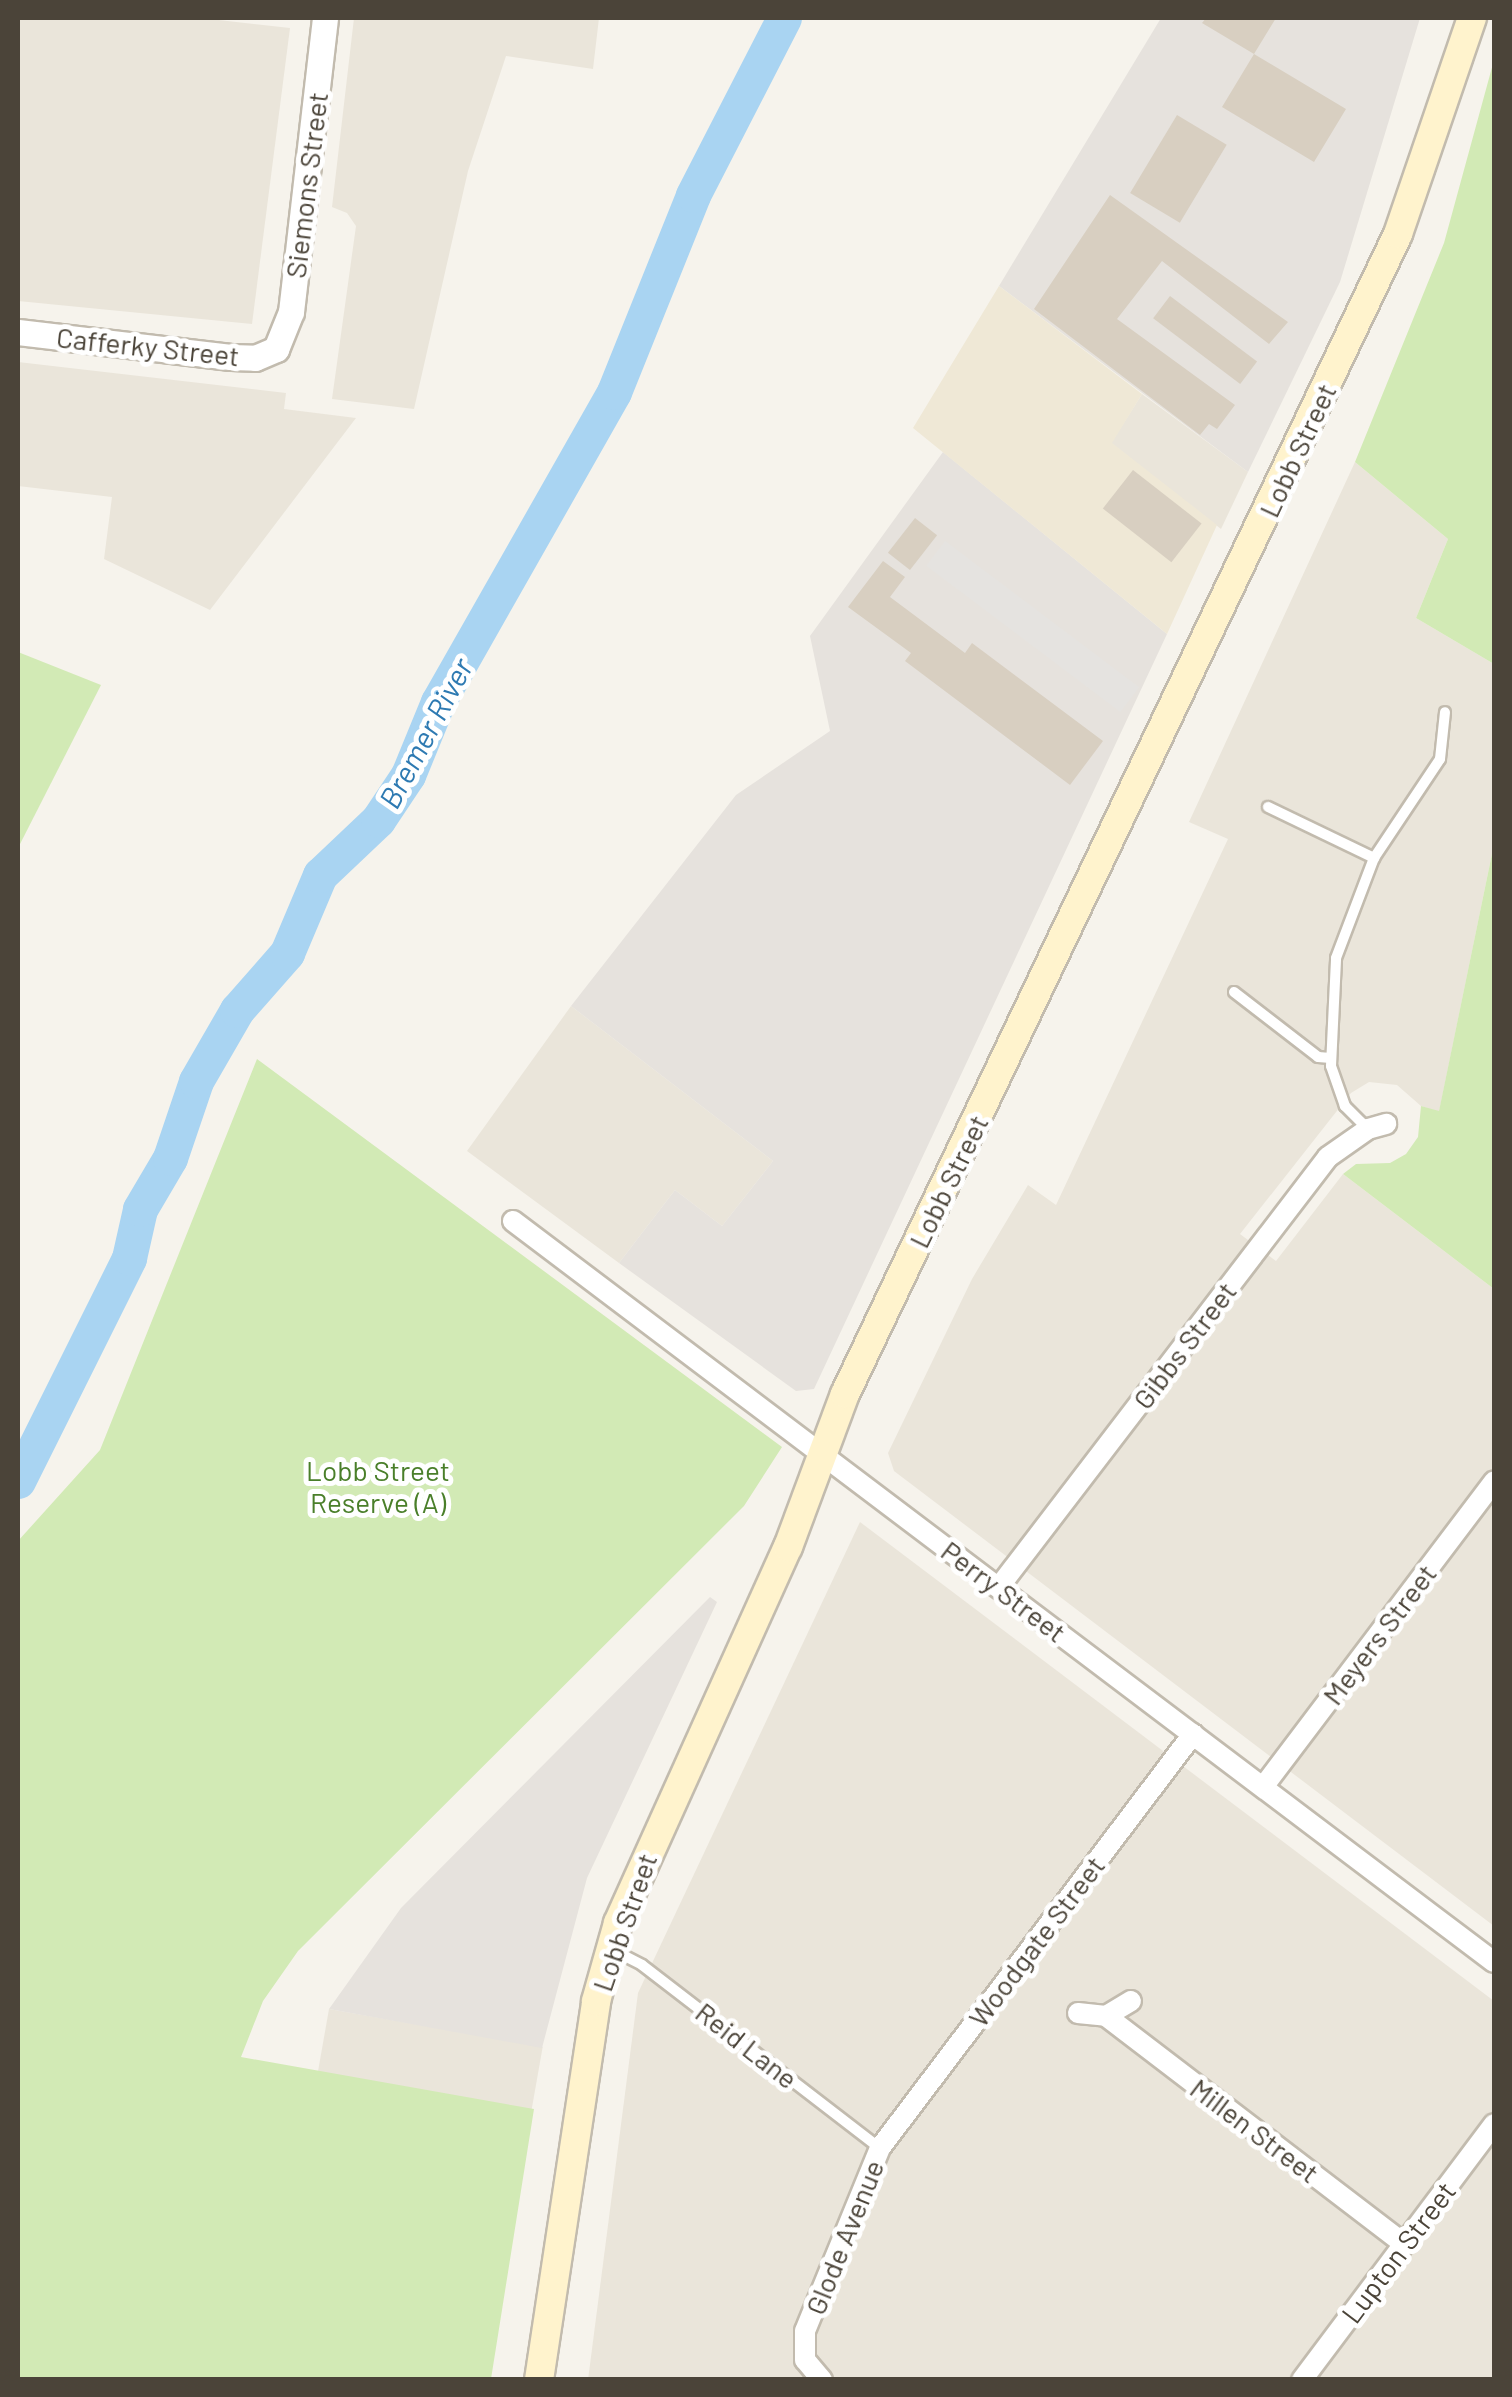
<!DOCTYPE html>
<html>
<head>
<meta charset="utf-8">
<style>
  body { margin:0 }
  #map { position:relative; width:1512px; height:2397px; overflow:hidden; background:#f6f3ec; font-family:Barlow,sans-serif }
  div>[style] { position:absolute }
  .residential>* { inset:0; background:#eae5da; transform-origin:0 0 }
  .industrial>* { inset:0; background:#e6e2dd }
  .education>* { inset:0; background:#efe8d6 }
  .green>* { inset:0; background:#d2eab5 }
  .parking>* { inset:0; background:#e5e3e0; transform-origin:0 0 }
  .river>* { height:35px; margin:-17.5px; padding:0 17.5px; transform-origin:17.5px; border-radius:17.5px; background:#a9d4f2 }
  .building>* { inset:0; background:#d8cfc1; transform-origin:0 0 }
  .roads { filter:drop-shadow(2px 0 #c2bbae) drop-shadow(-2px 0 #c2bbae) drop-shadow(0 2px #c2bbae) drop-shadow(0 -2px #c2bbae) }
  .service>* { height:10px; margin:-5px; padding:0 5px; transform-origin:5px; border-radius:5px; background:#fff }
  .minor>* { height:20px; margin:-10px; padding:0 10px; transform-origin:10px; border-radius:10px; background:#fff }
  .tertiary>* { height:25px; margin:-12.5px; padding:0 12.5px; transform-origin:12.5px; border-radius:12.5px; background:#fff }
  .secondary>* { height:28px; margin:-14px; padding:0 14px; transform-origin:14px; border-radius:14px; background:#fff3cd }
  span { translate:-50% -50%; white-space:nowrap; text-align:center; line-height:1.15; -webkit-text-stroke:10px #fff; paint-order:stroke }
  .street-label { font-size:28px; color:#4b4439 }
  .park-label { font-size:28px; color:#4a7f2a }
  .water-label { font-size:30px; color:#2e7ab2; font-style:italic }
  .frame { position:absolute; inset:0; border:20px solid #4b4439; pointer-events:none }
</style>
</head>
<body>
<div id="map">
  <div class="residential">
    <div style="clip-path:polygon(18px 18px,201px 18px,290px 28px,252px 324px,18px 301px)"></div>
    <div style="clip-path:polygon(354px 18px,599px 18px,593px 69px,506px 56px,468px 171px,414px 409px,332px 399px,356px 226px,347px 213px,332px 207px)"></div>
    <div style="clip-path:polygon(18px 362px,286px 393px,284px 409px,356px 418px,210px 610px,104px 559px,112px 497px,18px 486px)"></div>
    <div style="clip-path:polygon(1142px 394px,1248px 472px,1221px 529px,1111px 443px)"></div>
    <div style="clip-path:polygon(1355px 462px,1448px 539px,1416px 618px,1494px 664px,1494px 844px,1439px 1112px,1421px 1106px,1397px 1085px,1369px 1082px,1351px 1093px,1240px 1234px,1276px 1261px,1343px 1174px,1494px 1289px,1494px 1926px,894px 1471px,888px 1453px,972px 1279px,1028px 1185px,1056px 1205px,1228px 839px,1189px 822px)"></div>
    <div style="clip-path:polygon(571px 1006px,773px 1161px,722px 1226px,675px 1190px,619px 1263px,467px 1151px)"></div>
    <div style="clip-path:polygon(860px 1522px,1494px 2001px,1494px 2379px,588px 2380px,638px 1993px)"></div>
    <div style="left:329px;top:2009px;width:217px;height:67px;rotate:10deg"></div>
  </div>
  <div class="industrial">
    <div style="clip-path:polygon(1161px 18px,1420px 18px,1340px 282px,1248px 472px,999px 286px)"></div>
    <div style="clip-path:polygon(943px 452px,1167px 634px,814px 1389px,796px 1391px,619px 1263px,675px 1190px,722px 1226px,773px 1161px,571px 1006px,736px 795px,830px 731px,810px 636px)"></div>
    <div style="clip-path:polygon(710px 1597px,717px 1602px,587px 1878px,542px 2048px,329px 2009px,401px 1908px)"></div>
  </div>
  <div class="education">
    <div style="clip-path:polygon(999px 286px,1142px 394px,1112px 443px,1217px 525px,1167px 634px,913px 428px)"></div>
  </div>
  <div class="green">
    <div style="clip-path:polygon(1494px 60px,1494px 664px,1416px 618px,1448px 539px,1355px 462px,1444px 243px)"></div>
    <div style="clip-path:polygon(18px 652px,101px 685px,18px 848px)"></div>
    <div style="clip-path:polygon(1494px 844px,1494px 1289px,1343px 1174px,1356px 1164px,1390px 1163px,1406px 1154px,1418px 1137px,1421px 1106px,1439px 1111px)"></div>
    <div style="clip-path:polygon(257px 1059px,782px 1447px,744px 1506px,298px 1951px,263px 2001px,241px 2057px,534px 2109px,491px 2379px,18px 2379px,18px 1541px,100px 1450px)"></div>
  </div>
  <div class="parking">
    <div style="left:945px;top:541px;width:243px;height:31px;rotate:37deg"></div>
  </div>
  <div class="river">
    <div style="left:18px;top:1481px;width:249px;rotate:-63.5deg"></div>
    <div style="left:129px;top:1258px;width:50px;rotate:-77.3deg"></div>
    <div style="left:140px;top:1209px;width:59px;rotate:-59.5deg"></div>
    <div style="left:170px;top:1158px;width:81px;rotate:-71.3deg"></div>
    <div style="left:196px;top:1081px;width:82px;rotate:-60deg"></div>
    <div style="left:237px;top:1010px;width:76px;rotate:-48.7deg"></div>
    <div style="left:287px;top:953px;width:85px;rotate:-67.1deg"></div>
    <div style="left:320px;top:875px;width:80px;rotate:-43.5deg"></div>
    <div style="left:378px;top:820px;width:54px;rotate:-56.3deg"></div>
    <div style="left:408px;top:775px;width:79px;rotate:-67.7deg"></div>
    <div style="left:438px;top:702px;width:356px;rotate:-60.4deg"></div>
    <div style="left:614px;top:392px;width:212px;rotate:-68.1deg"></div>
    <div style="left:693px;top:195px;width:199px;rotate:-62.8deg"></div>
  </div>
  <div class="building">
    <div style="clip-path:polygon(1206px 18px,1276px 18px,1254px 54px,1346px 109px,1314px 162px,1222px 107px,1254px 54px,1202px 23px)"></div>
    <div style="left:1177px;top:115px;width:58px;height:91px;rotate:31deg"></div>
    <div style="clip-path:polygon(1110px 195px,1288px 322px,1269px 344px,1162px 261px,1117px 319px,1235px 405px,1217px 429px,1209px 424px,1200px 435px,1034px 309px)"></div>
    <div style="left:1170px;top:296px;width:109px;height:28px;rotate:37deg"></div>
    <div style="left:1133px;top:470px;width:87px;height:49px;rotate:38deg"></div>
    <div style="left:915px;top:518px;width:28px;height:44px;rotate:38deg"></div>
    <div style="clip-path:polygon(883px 561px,905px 577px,890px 597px,965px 653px,972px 643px,1103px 741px,1070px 785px,905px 661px,911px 653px,848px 607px)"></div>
  </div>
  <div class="roads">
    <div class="service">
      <div style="left:1268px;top:807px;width:118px;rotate:25.7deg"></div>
      <div style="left:1234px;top:992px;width:106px;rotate:37.7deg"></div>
      <div style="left:1318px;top:1057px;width:13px;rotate:4deg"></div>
      <div style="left:1368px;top:1129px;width:33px;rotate:-135deg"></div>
      <div style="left:1345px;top:1106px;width:42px;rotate:-109.3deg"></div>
      <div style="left:1331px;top:1066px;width:108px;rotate:-87.3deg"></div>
      <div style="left:1336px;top:958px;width:107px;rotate:-69.2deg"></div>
      <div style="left:1374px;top:858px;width:119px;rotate:-56.3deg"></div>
      <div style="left:1440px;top:759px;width:47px;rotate:-83.9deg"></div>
      <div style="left:615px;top:1951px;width:30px;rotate:27deg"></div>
      <div style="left:642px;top:1965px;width:300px;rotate:37.6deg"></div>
    </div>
    <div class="minor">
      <div style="left:513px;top:1221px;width:1229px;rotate:37.07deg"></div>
      <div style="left:999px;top:1587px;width:541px;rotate:-52.58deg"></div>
      <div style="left:1328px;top:1157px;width:49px;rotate:-35deg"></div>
      <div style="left:1368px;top:1129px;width:19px;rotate:-16deg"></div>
      <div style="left:1263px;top:1787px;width:383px;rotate:-52.9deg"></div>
      <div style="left:1078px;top:2013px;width:28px;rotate:6deg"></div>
      <div style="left:1106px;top:2016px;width:29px;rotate:-31deg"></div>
      <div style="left:1106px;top:2016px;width:375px;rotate:37.4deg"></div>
      <div style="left:822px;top:2380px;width:26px;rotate:-130deg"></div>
      <div style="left:805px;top:2360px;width:29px;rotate:-90deg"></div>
      <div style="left:805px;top:2331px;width:198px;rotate:-67.7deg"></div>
      <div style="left:880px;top:2148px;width:519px;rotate:-52.91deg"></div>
      <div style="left:1302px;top:2380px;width:320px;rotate:-53.1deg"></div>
    </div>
    <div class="tertiary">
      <div style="left:18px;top:332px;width:214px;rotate:6.7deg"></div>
      <div style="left:231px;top:357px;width:24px;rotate:2deg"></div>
      <div style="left:255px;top:358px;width:23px;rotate:-23deg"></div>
      <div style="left:276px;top:349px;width:40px;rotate:-68deg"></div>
      <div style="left:291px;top:312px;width:296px;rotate:-83.4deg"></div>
    </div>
    <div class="secondary">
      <div style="left:539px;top:2380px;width:383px;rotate:-81.4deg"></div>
      <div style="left:596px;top:2001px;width:81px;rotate:-74.2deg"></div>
      <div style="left:618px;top:1923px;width:413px;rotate:-65.7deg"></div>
      <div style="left:788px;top:1547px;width:163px;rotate:-69.6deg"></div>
      <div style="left:845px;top:1394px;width:1285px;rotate:-64.51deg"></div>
      <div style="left:1398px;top:234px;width:228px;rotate:-71.1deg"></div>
    </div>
  </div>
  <div class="street-label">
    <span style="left:306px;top:185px;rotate:-83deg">Siemons Street</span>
    <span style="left:148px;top:346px;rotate:6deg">Cafferky Street</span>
    <span style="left:1297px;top:450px;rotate:-65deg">Lobb Street</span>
    <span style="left:948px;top:1181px;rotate:-64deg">Lobb Street</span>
    <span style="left:1184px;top:1345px;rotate:-53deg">Gibbs Street</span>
    <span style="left:1004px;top:1591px;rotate:37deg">Perry Street</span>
    <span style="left:1379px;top:1634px;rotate:-53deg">Meyers Street</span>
    <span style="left:624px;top:1922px;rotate:-71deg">Lobb Street</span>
    <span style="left:1036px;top:1941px;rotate:-53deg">Woodgate Street</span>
    <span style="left:747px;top:2045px;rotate:38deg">Reid Lane</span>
    <span style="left:1255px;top:2130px;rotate:37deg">Millen Street</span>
    <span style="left:844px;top:2237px;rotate:-68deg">Glode Avenue</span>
    <span style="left:1398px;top:2252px;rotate:-53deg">Lupton Street</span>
  </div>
  <div class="park-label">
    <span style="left:378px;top:1486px">Lobb Street<br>Reserve (A)</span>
  </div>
  <div class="water-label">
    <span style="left:425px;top:733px;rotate:-62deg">Bremer River</span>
  </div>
  <div class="frame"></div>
</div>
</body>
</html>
